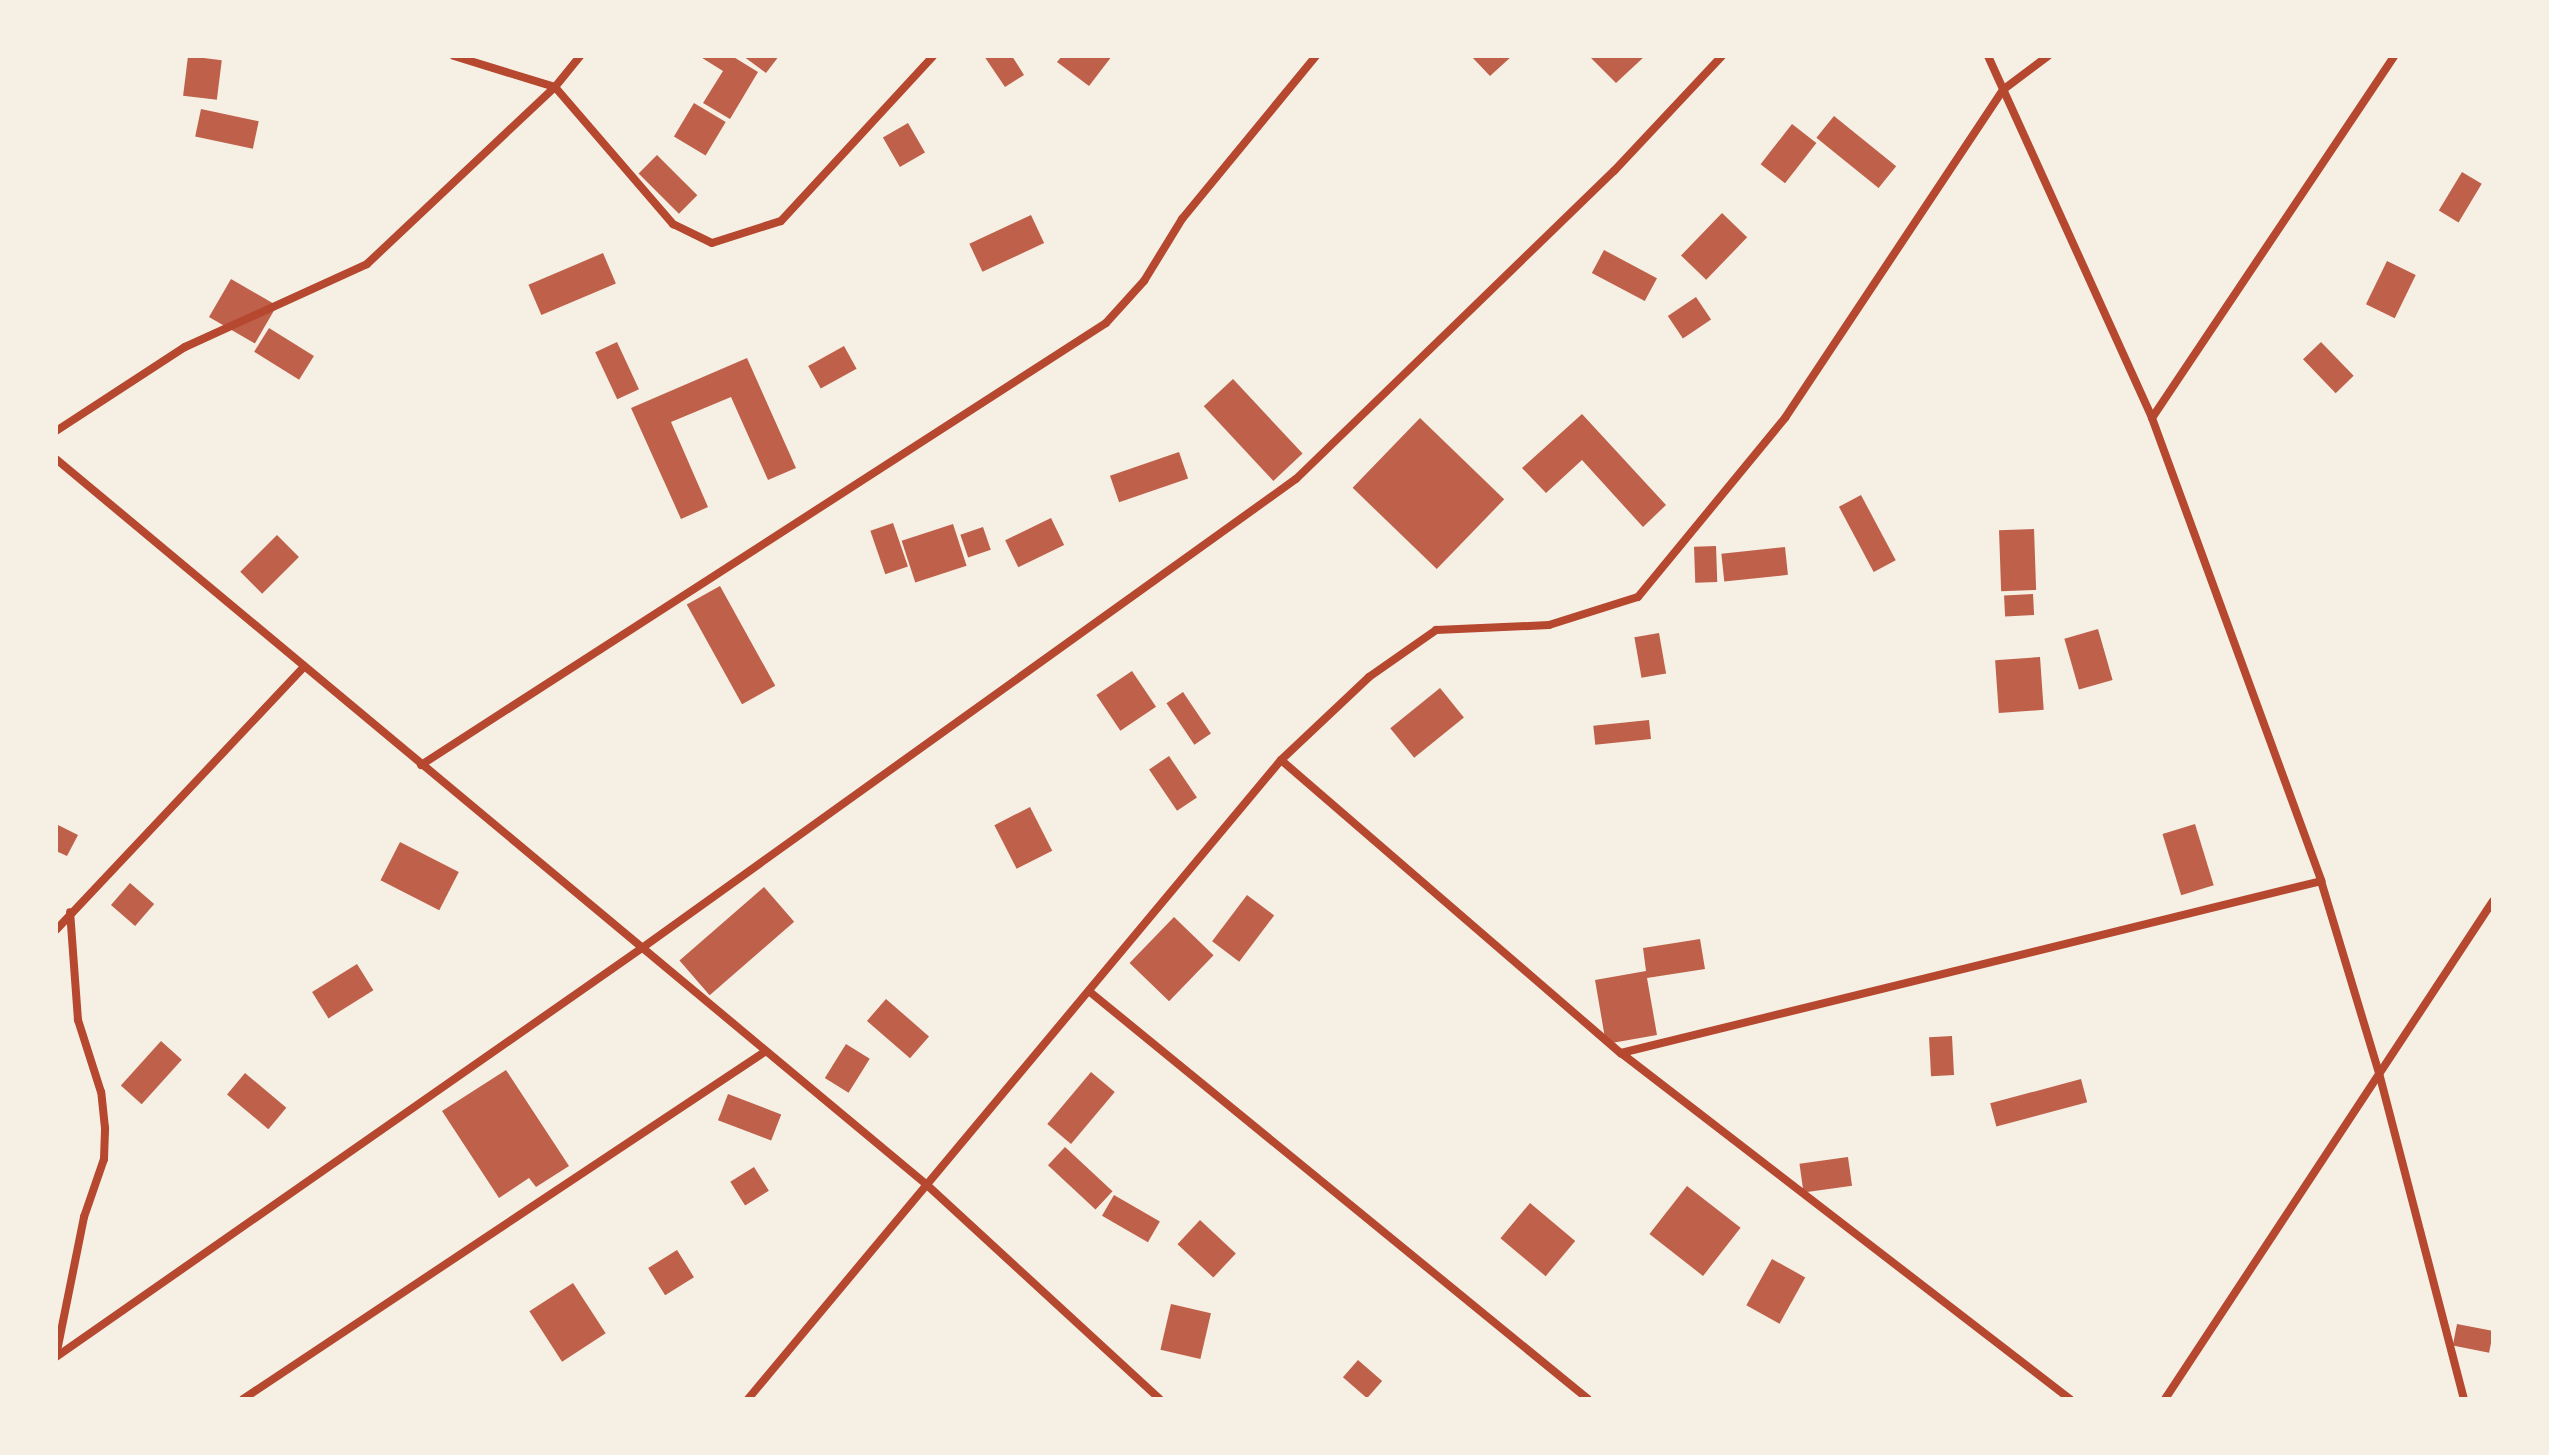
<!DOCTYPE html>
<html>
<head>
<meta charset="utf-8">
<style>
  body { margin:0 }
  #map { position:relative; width:2549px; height:1455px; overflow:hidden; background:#f6efe4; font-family:"Open Sans",sans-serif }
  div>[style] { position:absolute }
  .building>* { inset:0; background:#bf614a; transform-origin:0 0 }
  .minor>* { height:8px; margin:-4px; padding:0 4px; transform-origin:4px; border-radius:4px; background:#b5482f }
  span { translate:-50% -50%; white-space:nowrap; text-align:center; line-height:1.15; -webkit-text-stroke:6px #f6efe4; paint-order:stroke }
  .frame { position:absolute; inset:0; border:58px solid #f6efe4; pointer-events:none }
</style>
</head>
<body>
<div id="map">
  <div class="building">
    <div style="left:188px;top:56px;width:34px;height:40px;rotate:7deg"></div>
    <div style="clip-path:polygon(699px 56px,732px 56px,758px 72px,730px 119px,703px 103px,723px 71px)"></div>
    <div style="clip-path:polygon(743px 56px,779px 56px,766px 73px)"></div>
    <div style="clip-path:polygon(984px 56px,1012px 56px,1024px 75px,1005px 87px)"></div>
    <div style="clip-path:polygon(1062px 56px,1112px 56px,1089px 86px,1057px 62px)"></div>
    <div style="clip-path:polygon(1471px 56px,1512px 56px,1490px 76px)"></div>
    <div style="clip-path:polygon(1589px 56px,1645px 56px,1616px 83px)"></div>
    <div style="left:694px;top:103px;width:37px;height:39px;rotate:31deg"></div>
    <div style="left:201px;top:109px;width:59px;height:28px;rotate:12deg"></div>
    <div style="left:1834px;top:116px;width:80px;height:28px;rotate:39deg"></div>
    <div style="left:908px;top:123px;width:34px;height:29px;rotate:60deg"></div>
    <div style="left:1792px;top:124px;width:31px;height:51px;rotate:38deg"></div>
    <div style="left:657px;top:155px;width:57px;height:26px;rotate:45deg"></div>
    <div style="left:2462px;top:172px;width:23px;height:45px;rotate:31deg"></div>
    <div style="left:1722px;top:213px;width:35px;height:59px;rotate:44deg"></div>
    <div style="left:1031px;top:215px;width:31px;height:68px;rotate:65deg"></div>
    <div style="left:1604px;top:250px;width:60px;height:26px;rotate:28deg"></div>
    <div style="left:603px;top:253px;width:33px;height:81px;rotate:67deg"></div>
    <div style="left:2387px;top:261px;width:32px;height:48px;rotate:26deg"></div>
    <div style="left:231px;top:279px;width:53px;height:44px;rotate:30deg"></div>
    <div style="left:1696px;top:297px;width:27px;height:34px;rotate:56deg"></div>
    <div style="left:269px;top:328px;width:53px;height:28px;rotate:32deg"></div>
    <div style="left:617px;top:342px;width:52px;height:24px;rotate:65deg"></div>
    <div style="left:2321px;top:342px;width:47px;height:25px;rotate:46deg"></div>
    <div style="left:844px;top:346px;width:26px;height:41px;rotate:61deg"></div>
    <div style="clip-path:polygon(747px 358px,796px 468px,768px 480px,731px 397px,671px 422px,708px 507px,681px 519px,631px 408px)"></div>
    <div style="left:1233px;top:379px;width:102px;height:40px;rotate:47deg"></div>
    <div style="clip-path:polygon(1582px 414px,1666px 505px,1643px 527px,1582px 460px,1546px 493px,1522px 468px)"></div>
    <div style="left:1420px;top:418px;width:117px;height:97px;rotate:44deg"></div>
    <div style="left:1179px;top:452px;width:28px;height:73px;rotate:71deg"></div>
    <div style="left:1861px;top:495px;width:74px;height:25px;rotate:62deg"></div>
    <div style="left:1051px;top:518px;width:30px;height:51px;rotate:64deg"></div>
    <div style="left:893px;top:523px;width:46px;height:24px;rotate:71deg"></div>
    <div style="left:953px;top:524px;width:44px;height:54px;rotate:72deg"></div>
    <div style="left:983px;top:527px;width:24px;height:24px;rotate:71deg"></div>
    <div style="left:2034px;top:529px;width:61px;height:35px;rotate:88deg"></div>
    <div style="left:277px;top:535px;width:31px;height:52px;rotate:45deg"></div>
    <div style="left:1716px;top:546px;width:36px;height:22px;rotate:88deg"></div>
    <div style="left:1785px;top:547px;width:28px;height:64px;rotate:84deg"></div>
    <div style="left:720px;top:586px;width:114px;height:38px;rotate:61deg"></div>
    <div style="left:2033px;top:594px;width:21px;height:29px;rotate:87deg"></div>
    <div style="left:2098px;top:629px;width:53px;height:35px;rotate:74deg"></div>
    <div style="left:1659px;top:633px;width:41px;height:25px;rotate:80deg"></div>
    <div style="left:2040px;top:657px;width:53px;height:45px;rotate:86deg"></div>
    <div style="left:1132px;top:671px;width:43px;height:43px;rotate:56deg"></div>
    <div style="left:1440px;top:688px;width:38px;height:64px;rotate:51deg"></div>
    <div style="left:1183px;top:692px;width:50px;height:20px;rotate:56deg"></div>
    <div style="left:1649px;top:720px;width:19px;height:56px;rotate:84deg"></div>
    <div style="left:1169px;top:756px;width:50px;height:24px;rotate:56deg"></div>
    <div style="left:1030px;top:807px;width:49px;height:40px;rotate:63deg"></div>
    <div style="clip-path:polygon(56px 824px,78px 835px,67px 856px,56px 851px)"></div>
    <div style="left:2195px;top:824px;width:64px;height:34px;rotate:73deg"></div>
    <div style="left:400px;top:842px;width:66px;height:43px;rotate:27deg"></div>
    <div style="left:130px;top:883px;width:32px;height:29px;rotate:41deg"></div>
    <div style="left:764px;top:887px;width:46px;height:112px;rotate:49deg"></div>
    <div style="left:1247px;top:895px;width:34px;height:58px;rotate:37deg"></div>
    <div style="left:1174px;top:917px;width:55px;height:64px;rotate:44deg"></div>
    <div style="clip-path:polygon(1700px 939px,1705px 969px,1647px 978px,1657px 1035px,1606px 1044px,1595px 980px,1646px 971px,1643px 948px)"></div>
    <div style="left:357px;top:964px;width:31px;height:53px;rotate:58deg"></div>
    <div style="left:886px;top:999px;width:57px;height:29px;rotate:41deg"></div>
    <div style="left:1952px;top:1036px;width:39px;height:23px;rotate:87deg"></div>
    <div style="left:161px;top:1041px;width:28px;height:60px;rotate:42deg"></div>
    <div style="left:846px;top:1044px;width:28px;height:40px;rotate:32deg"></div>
    <div style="clip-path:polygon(506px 1070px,569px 1166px,536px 1187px,529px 1178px,499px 1198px,442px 1111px)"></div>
    <div style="left:1091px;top:1072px;width:31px;height:68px;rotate:40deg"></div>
    <div style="left:245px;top:1073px;width:54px;height:28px;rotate:40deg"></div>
    <div style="left:2081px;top:1079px;width:24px;height:94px;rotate:75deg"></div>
    <div style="left:728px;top:1094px;width:57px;height:28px;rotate:21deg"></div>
    <div style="left:1065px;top:1147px;width:65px;height:25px;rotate:43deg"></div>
    <div style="left:1848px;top:1157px;width:29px;height:49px;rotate:82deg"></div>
    <div style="left:754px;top:1167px;width:28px;height:28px;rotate:58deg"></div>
    <div style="left:1687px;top:1186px;width:68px;height:61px;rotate:38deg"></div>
    <div style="left:1114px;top:1195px;width:53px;height:24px;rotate:30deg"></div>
    <div style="left:1530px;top:1203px;width:59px;height:46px;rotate:40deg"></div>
    <div style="left:1200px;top:1220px;width:49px;height:33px;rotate:43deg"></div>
    <div style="left:677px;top:1250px;width:32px;height:34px;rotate:58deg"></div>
    <div style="left:1772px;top:1259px;width:38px;height:53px;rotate:29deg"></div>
    <div style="left:573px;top:1283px;width:60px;height:52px;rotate:57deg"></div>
    <div style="left:1171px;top:1304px;width:41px;height:47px;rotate:13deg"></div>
    <div style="left:2457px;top:1324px;width:37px;height:22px;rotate:11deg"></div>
    <div style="left:1358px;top:1360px;width:32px;height:23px;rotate:41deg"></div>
  </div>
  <div class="minor">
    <div style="left:454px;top:56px;width:106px;rotate:17.1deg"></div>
    <div style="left:555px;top:87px;width:181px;rotate:49.3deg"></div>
    <div style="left:673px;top:224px;width:43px;rotate:26deg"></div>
    <div style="left:712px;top:243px;width:72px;rotate:-17.7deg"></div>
    <div style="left:781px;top:221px;width:224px;rotate:-47.3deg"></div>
    <div style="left:1988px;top:56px;width:397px;rotate:65.6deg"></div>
    <div style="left:2152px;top:418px;width:493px;rotate:69.9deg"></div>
    <div style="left:2321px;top:881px;width:201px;rotate:73.2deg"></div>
    <div style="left:2379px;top:1073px;width:337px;rotate:75.4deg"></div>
    <div style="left:2152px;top:418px;width:435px;rotate:-56.2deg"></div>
    <div style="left:56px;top:431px;width:154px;rotate:-33.1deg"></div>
    <div style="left:185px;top:347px;width:200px;rotate:-24.5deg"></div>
    <div style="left:367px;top:264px;width:258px;rotate:-43.3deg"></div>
    <div style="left:555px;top:87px;width:40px;rotate:-51deg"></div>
    <div style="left:56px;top:459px;width:1134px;rotate:39.81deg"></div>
    <div style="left:927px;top:1185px;width:316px;rotate:42.6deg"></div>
    <div style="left:1281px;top:760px;width:449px;rotate:40.8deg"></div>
    <div style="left:1621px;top:1053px;width:567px;rotate:37.62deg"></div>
    <div style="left:421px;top:765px;width:815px;rotate:-32.83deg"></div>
    <div style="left:1106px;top:323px;width:57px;rotate:-47.9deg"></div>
    <div style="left:1144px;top:281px;width:73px;rotate:-58.5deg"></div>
    <div style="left:1182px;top:219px;width:211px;rotate:-50.6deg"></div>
    <div style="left:56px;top:930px;width:361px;rotate:-46.7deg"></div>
    <div style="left:1090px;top:992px;width:643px;rotate:39.26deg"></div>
    <div style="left:1621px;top:1053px;width:721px;rotate:-13.8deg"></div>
    <div style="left:56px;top:1356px;width:142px;rotate:-78.6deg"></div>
    <div style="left:84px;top:1217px;width:61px;rotate:-71deg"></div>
    <div style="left:104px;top:1159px;width:31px;rotate:-88deg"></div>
    <div style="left:105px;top:1128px;width:36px;rotate:-96deg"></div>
    <div style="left:101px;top:1092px;width:76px;rotate:-107.7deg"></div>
    <div style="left:78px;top:1020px;width:108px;rotate:-94.2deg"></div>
    <div style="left:56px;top:1357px;width:715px;rotate:-34.91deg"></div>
    <div style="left:642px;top:948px;width:805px;rotate:-35.65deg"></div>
    <div style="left:1296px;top:479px;width:443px;rotate:-44.1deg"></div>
    <div style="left:1614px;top:171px;width:158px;rotate:-46.8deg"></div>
    <div style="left:243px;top:1399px;width:628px;rotate:-33.64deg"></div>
    <div style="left:748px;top:1399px;width:832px;rotate:-50.17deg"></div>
    <div style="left:1281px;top:760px;width:121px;rotate:-43.3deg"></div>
    <div style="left:1369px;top:677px;width:82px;rotate:-35deg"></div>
    <div style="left:1436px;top:630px;width:113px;rotate:-2.5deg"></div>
    <div style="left:1549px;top:625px;width:93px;rotate:-17.5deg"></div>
    <div style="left:1638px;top:597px;width:232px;rotate:-50.6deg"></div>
    <div style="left:1785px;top:418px;width:395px;rotate:-56.4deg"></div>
    <div style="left:2004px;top:89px;width:55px;rotate:-36.9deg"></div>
    <div style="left:2165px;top:1399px;width:596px;rotate:-56.63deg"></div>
  </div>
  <div class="frame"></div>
</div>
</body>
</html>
